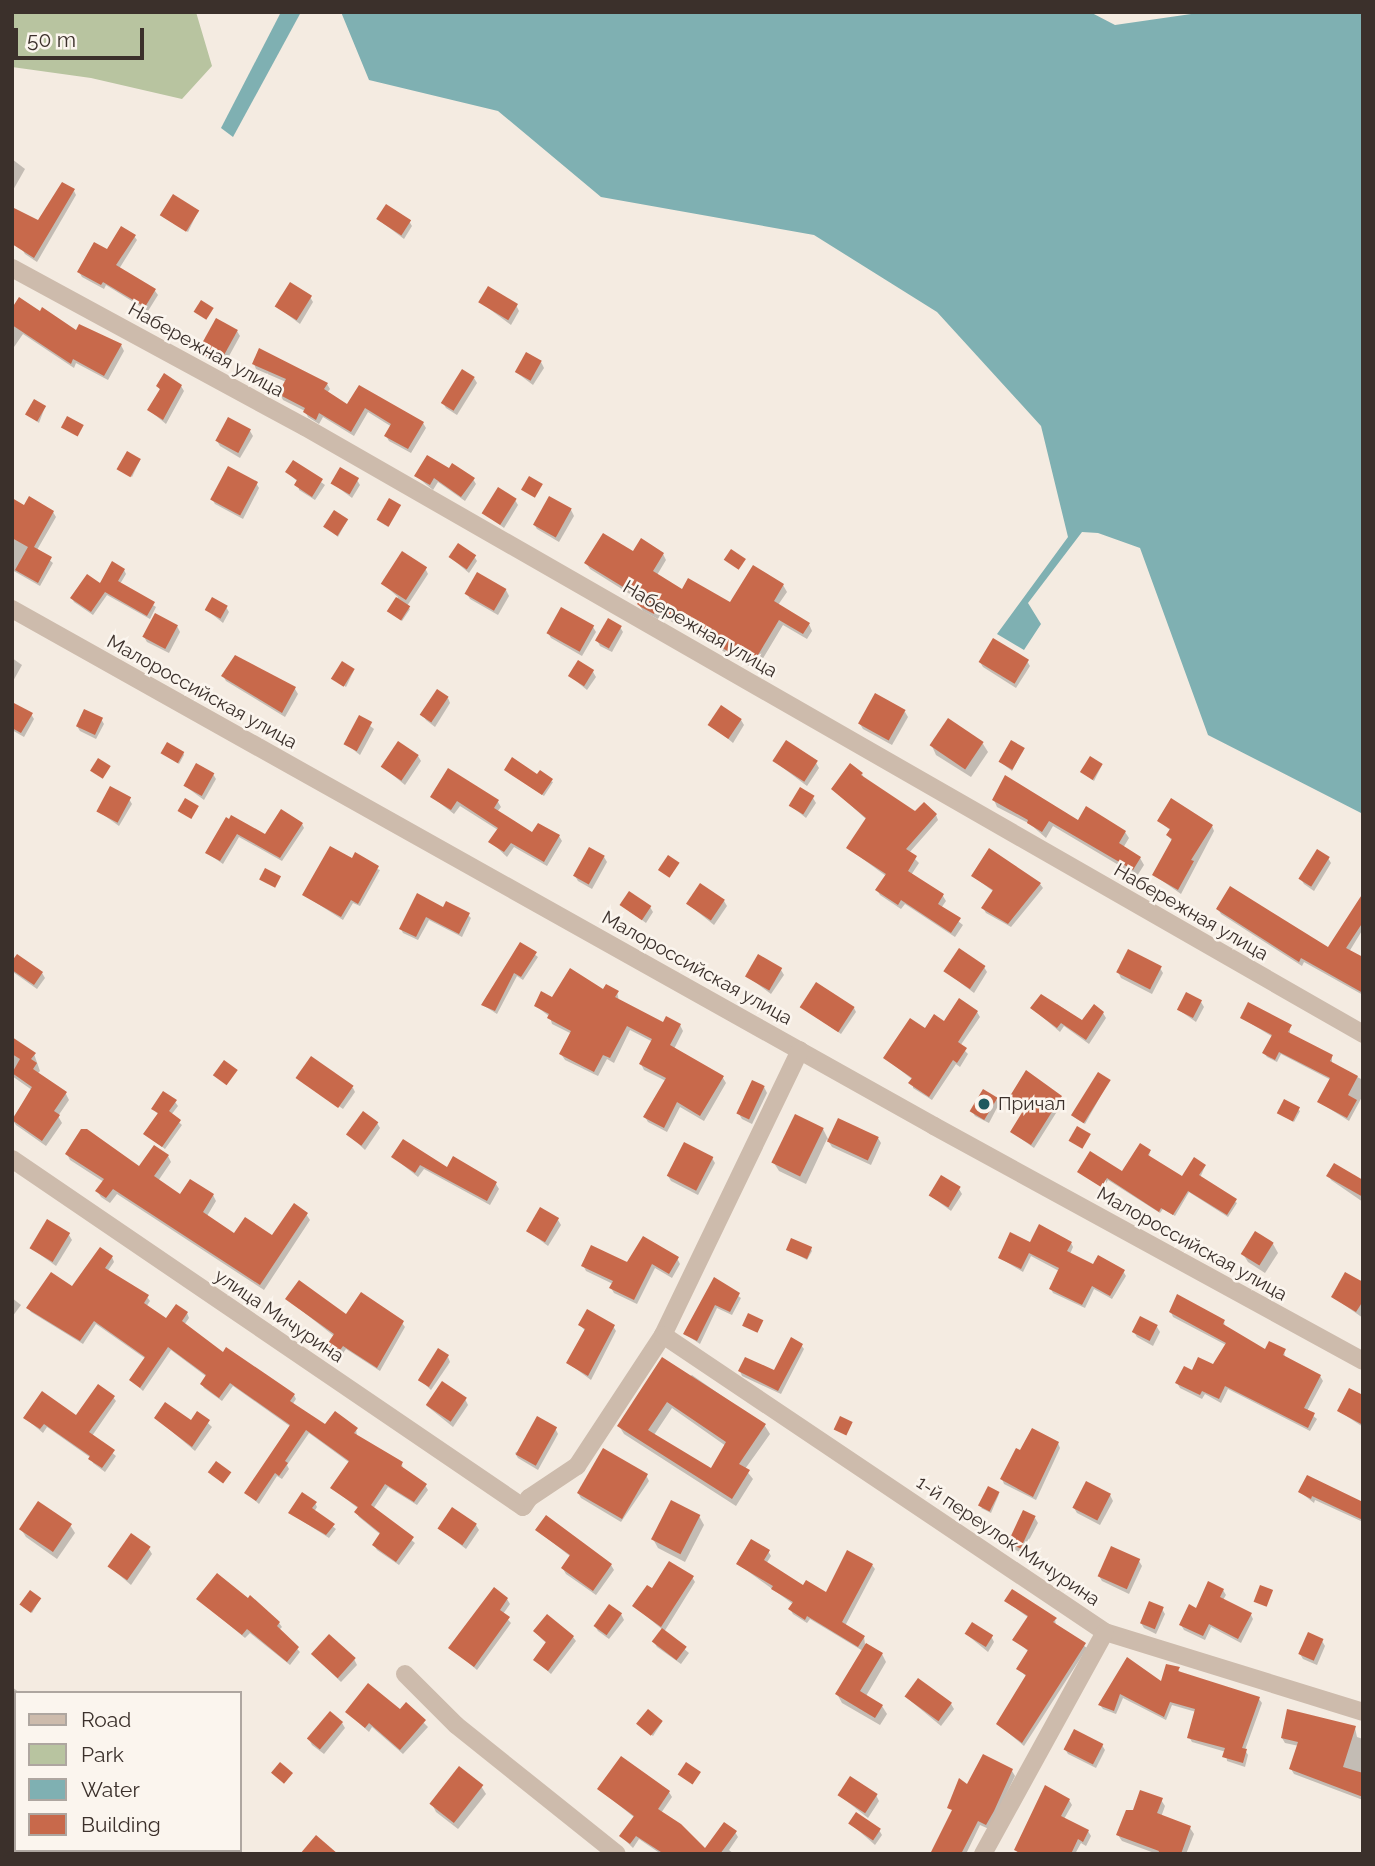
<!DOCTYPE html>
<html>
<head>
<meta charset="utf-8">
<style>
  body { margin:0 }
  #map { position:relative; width:1375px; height:1866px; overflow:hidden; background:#f4ebe1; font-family:Raleway,sans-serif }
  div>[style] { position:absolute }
  .green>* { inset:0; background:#b8c4a0 }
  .water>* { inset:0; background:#7fb0b2 }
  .shadow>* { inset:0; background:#0003 }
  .building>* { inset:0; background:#c8694b; transform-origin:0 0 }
  .minor>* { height:18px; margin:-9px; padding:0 9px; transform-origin:9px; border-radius:9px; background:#cdbbac }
  .dots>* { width:19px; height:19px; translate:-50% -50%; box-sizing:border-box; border:4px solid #fbf5ee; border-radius:50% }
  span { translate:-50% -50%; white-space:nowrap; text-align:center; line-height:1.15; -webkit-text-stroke:5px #fbf5ee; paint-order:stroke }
  .street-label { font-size:19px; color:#3b302b }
  .poi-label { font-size:19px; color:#3b302b }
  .left { translate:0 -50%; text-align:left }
  .frame { position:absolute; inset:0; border:14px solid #3b302b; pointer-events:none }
  .legend { position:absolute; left:14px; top:1691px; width:228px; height:161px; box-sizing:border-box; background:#fbf5ee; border:2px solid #aea6a0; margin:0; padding:9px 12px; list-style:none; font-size:21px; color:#3b302b }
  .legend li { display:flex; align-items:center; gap:14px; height:35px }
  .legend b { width:35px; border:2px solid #aea6a0 }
  .scale { position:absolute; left:14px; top:28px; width:130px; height:32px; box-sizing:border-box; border:4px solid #3b302b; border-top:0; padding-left:9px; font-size:21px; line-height:24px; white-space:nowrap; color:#3b302b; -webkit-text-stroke:5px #fbf5ee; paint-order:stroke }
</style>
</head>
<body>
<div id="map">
  <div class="green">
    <div style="clip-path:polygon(12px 12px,196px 12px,212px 66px,182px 99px,91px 78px,12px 67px)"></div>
  </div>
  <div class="water">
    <div style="clip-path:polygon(281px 12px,301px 12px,233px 137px,221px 128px)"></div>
    <div style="clip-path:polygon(341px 12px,1090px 12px,1115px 25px,1205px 12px,1363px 12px,1363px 814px,1208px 735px,1140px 548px,1098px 533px,1082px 532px,1028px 603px,1041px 624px,1024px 650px,997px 634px,1068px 537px,1041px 426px,937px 312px,814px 235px,601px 197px,498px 111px,369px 80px)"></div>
  </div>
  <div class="shadow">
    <div style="clip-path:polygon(12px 159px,25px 169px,12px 192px)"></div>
    <div style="clip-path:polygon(74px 191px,76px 195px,37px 262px,25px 254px,22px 249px,39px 223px)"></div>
    <div style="clip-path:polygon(198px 211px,188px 232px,163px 217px)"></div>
    <div style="clip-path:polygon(379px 220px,409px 221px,412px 226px,404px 239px)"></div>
    <div style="clip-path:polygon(134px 236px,137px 240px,119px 269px,155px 291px,158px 295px,148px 311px,106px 285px,104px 289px,82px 277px,79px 272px)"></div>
    <div style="clip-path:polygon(310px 297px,313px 302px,300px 324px,276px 306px)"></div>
    <div style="clip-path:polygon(480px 302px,516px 305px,519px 311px,511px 325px)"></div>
    <div style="clip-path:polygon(12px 310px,121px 345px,124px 351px,108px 380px,76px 363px,74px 368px,23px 334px,14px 347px)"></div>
    <div style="clip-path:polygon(237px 331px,240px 336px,223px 367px,203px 356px,200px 351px)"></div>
    <div style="clip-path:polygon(541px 362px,544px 368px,533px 385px,516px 372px)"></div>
    <div style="clip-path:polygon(254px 364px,327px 384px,330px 389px,327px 393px,348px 406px,359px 387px,423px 423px,426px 428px,411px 453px,389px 441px,386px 436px,392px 427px,368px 412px,354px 436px,323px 417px,319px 424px,308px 417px,305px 411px,283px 400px,280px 394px,286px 382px,256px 369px)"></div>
    <div style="clip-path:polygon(474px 378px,477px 383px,457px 415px,446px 408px,443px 403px)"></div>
    <div style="clip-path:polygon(158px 386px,181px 386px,184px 391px,166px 424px,149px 410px,161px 392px)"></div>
    <div style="clip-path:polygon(45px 407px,39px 423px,28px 415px)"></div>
    <div style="clip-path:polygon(250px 431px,253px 436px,240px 458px,220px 446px,217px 441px)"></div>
    <div style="clip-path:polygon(140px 460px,132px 477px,119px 469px)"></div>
    <div style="clip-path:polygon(293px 462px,325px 485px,315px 500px,299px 490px,298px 482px,287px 472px)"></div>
    <div style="clip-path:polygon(416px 476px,473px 479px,476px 484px,465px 501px,438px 482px,433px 490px)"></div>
    <div style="clip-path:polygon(357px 480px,360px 485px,352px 498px,332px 483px)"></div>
    <div style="clip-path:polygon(256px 483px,259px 488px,243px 519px,215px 504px,212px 499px)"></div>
    <div style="clip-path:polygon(549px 498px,571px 510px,574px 516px,559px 542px,537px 529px,534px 524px)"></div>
    <div style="clip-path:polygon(12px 500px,25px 507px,53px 512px,56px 517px,37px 550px,53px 563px,40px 586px,12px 570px)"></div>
    <div style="clip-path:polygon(515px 500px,518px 505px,504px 528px,484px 513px)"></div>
    <div style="clip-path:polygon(399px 506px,388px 527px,379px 521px,378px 519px)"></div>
    <div style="clip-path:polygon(347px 520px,338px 537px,326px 527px)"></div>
    <div style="clip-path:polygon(633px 554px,663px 554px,666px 560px,657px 575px,683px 591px,730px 604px,783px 585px,787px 592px,778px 605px,809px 624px,812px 631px,807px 639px,783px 625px,756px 670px,660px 615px,658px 619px,643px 611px,639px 604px,641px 601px,590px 569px,586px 563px)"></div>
    <div style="clip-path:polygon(474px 556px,477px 561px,469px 573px,450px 557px)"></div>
    <div style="clip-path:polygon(425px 568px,428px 574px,407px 606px,410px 609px,402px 621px,389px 611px,398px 597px,383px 584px)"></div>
    <div style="clip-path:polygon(124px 570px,126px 574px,120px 584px,156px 607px,150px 619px,107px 595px,93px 615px,74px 602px,72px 598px)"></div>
    <div style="clip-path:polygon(506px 590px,509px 596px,498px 615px,470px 599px,467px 594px)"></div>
    <div style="clip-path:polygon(226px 607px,229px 612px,223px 623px,207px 610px)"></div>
    <div style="clip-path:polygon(177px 626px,180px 632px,169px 653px,147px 642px,144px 637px)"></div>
    <div style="clip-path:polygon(593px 627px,596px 632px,582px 656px,551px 638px,548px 633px)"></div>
    <div style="clip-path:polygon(620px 627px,623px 632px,612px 652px,600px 646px,597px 640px)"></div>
    <div style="clip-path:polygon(12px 658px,22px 665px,12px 683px)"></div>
    <div style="clip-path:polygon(1027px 661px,1030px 666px,1016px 688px,983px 667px,980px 662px)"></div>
    <div style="clip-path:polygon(354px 670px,346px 687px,334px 679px)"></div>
    <div style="clip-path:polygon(593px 672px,596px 677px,587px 690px,570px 676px)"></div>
    <div style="clip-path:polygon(223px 676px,295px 689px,298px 694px,285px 717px,226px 681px)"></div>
    <div style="clip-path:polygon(448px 698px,450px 703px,435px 727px,426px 720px,423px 715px)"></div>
    <div style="clip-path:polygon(12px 704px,31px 714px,34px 719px,24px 737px,12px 730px)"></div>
    <div style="clip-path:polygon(905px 712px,908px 717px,892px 745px,863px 729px,860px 724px)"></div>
    <div style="clip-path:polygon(360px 718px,374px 729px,360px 755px,346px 744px)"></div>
    <div style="clip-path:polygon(101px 719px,104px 724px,96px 739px,80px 731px,77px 726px)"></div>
    <div style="clip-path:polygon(741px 720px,744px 725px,733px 743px,710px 724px)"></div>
    <div style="clip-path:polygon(948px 721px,983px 744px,988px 752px,971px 777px,936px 755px,932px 746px)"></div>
    <div style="clip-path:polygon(1023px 750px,1012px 771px,999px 761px)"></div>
    <div style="clip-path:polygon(162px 753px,183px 753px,184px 755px,179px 764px)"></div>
    <div style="clip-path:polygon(418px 756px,421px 761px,405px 785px,383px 767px)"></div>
    <div style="clip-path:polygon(774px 761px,816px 763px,819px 768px,807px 786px)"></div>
    <div style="clip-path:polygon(1102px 765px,1094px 781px,1082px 772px)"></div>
    <div style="clip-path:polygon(506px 770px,537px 776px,553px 782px,544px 796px)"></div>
    <div style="clip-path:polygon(213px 774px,216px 779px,204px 800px,185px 786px)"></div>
    <div style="clip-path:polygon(862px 774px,865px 780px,916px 813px,936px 815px,938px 820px,909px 853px,919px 863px,911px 875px,943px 896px,946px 901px,941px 908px,963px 925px,955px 937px,905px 904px,901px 909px,880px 895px,877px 890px,886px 876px,848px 848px,867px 820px,833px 789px)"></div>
    <div style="clip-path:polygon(432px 797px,498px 802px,501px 807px,497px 812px,532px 835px,559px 836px,562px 841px,547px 866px,514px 847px,507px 857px,491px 842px,498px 830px,460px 806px,454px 814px)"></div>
    <div style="clip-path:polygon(813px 798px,816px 803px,806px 818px,790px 805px)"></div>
    <div style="clip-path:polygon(129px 799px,132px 804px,119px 826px,98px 811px)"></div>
    <div style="clip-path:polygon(994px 800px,1125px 832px,1129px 838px,1123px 848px,1140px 858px,1144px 865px,1137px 876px,1053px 826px,1046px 838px,1030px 824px,997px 807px)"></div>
    <div style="clip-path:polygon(227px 819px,265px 836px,302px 824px,304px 828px,282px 861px,239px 837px,223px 864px,207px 853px)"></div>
    <div style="clip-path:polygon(1159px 821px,1212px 826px,1214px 831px,1181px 894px,1154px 875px,1173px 842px,1168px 836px,1171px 831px)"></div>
    <div style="clip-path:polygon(604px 857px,607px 862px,592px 889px,578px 881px,575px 876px)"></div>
    <div style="clip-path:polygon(1328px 858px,1331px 863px,1314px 891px,1304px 884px,1301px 879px)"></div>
    <div style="clip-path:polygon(352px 860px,380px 870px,360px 906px,353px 903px,343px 920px,304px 895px)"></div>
    <div style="clip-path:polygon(973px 876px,1040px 884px,1043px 888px,1011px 927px,986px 913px,983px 908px,994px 892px)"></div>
    <div style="clip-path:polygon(418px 896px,444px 909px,468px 915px,471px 918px,462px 937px,429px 920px,418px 940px,403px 933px,401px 929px)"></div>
    <div style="clip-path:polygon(1363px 896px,1363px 929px,1349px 952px,1363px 959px,1363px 995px,1304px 962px,1302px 966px,1221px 914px,1218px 909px,1328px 949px)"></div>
    <div style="clip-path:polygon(724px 901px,727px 906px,714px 925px,688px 904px)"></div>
    <div style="clip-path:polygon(622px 905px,650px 907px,653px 912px,646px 923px)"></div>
    <div style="clip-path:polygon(521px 944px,538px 957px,523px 980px,517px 976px,497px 1014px,483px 1005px)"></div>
    <div style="clip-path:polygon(12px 964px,42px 973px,45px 978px,37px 989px,13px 972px)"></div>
    <div style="clip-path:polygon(984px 967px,987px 972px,974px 993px,945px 971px)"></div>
    <div style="clip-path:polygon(1160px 968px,1163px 973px,1152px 994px,1121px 978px,1118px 972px)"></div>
    <div style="clip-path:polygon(781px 970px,784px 975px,771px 994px,747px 976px)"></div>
    <div style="clip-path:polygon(604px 992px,617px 992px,619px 1001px,664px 1024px,680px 1025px,683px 1031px,674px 1049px,723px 1078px,726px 1083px,704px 1121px,680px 1107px,667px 1132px,648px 1122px,645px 1117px,666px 1081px,644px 1070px,641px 1064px,653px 1042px,630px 1030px,614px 1063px,607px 1059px,598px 1076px,565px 1060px,561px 1054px,572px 1034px,552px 1024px,550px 1017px,536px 1006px,553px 999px)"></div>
    <div style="clip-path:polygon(1201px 1002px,1204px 1007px,1196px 1022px,1179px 1010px)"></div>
    <div style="clip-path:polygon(1057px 1004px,1083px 1022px,1103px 1013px,1106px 1018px,1089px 1044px,1064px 1026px,1060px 1032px,1032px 1008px)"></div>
    <div style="clip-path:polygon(802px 1007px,854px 1008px,856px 1012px,841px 1034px)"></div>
    <div style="clip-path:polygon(977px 1012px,980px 1017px,960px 1046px,968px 1054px,960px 1067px,956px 1064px,932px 1100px,913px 1088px,913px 1080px,885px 1058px,925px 1030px)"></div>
    <div style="clip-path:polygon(1242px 1018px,1290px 1027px,1290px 1035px,1332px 1057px,1332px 1064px,1363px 1080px,1363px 1095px,1349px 1121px,1319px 1102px,1331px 1080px,1281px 1054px,1277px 1062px,1267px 1057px,1264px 1053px,1273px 1037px)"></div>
    <div style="clip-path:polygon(12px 1039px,34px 1054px,40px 1071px,37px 1074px,66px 1094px,69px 1100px,58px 1116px,62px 1123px,46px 1146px,16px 1125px,12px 1119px,32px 1090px,12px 1076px)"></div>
    <div style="clip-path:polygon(298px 1078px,353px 1088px,355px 1092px,343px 1109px)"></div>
    <div style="clip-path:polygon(1109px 1081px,1085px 1124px,1074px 1117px,1073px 1115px)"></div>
    <div style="clip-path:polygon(764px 1087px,767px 1093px,752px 1124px,742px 1119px,739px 1114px)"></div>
    <div style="clip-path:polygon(1012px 1096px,1060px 1097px,1063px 1102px,1034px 1148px,1012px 1132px,1027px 1108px)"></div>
    <div style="clip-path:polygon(996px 1099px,999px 1104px,989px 1123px,975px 1116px,972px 1111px)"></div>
    <div style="clip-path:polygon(1285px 1101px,1300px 1111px,1294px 1122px,1279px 1113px)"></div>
    <div style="clip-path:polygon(175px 1102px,178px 1106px,171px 1115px,182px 1125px,165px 1149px,145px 1134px,159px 1115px,153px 1109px)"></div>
    <div style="clip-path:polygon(377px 1123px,380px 1128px,365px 1150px,349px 1135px)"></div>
    <div style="clip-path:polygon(823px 1129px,829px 1141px,878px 1138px,881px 1143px,871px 1165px,832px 1147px,827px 1139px,806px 1184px,779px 1171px,774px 1163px)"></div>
    <div style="clip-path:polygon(1150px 1151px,1149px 1157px,1183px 1178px,1205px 1166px,1200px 1178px,1237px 1203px,1228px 1217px,1189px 1192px,1175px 1216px,1163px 1209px,1160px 1213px,1108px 1180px,1103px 1188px,1079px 1172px,1123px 1173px)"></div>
    <div style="clip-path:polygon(67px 1154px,139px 1168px,168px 1156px,171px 1162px,158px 1181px,180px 1197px,213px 1195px,216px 1201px,207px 1216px,234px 1236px,272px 1238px,306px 1214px,310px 1220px,264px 1290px,117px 1194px,110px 1203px,101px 1197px,97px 1191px,104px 1182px,70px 1160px)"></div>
    <div style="clip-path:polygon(393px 1157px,496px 1184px,499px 1189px,490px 1205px,424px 1169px,418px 1177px)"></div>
    <div style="clip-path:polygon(712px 1158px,715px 1163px,698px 1195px,671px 1181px,668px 1176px)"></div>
    <div style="clip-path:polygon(1329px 1176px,1363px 1182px,1363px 1202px,1331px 1180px)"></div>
    <div style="clip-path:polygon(959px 1189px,962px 1194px,951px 1211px,931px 1196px)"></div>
    <div style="clip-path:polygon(558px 1220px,561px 1225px,548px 1246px,528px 1231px)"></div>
    <div style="clip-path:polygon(69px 1235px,72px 1240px,56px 1266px,31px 1248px)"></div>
    <div style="clip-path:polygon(1071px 1243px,1073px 1247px,1070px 1254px,1094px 1266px,1123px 1271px,1126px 1276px,1112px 1299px,1094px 1289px,1085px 1308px,1053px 1293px,1051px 1289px,1059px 1271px,1031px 1256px,1023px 1272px,1000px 1258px,1031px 1244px)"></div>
    <div style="clip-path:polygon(1273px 1244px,1278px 1253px,1265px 1273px,1248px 1262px,1243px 1254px)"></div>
    <div style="clip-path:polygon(787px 1249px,811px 1249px,812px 1251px,807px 1260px)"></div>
    <div style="clip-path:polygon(112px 1257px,114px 1262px,107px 1272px,147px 1297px,150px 1301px,146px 1307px,166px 1321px,187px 1313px,189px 1318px,184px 1325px,223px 1354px,294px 1395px,296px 1399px,292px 1405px,325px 1427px,356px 1429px,357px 1436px,402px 1464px,403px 1470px,425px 1485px,428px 1490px,417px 1505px,388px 1487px,373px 1509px,415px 1543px,399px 1565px,377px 1550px,374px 1545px,381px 1535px,359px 1517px,356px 1512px,359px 1509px,332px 1488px,350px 1463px,309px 1433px,287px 1465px,289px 1469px,282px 1479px,277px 1476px,259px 1504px,246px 1493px,291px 1427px,233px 1386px,222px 1401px,204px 1388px,202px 1384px,207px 1377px,171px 1350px,143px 1391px,131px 1380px,146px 1359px,96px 1324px,83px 1344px,31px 1312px,28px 1308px,73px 1289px)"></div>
    <div style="clip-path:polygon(677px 1258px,680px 1264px,672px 1278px,655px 1268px,637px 1304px,614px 1293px,611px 1288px,613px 1284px,586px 1271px,583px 1265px)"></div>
    <div style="clip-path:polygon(1363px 1279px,1363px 1318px,1333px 1297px)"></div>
    <div style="clip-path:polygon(715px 1280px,741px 1298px,732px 1315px,717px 1308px,700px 1344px,685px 1334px)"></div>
    <div style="clip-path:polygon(12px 1298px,21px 1305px,12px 1317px)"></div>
    <div style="clip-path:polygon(287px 1299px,346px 1317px,402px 1323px,405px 1327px,380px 1371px,346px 1349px,338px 1360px,328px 1353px,326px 1349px,334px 1336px)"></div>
    <div style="clip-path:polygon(1171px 1312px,1224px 1321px,1225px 1328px,1265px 1352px,1284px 1350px,1285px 1358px,1320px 1376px,1323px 1381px,1307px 1411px,1317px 1419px,1310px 1431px,1228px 1389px,1221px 1403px,1205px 1394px,1202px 1399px,1180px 1388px,1177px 1383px,1192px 1373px,1214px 1367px,1226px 1345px,1173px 1317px)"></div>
    <div style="clip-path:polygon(580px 1325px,613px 1326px,616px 1331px,591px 1380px,568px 1363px,586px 1332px)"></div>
    <div style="clip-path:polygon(1157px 1327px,1160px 1332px,1153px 1346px,1137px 1337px,1134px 1332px)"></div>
    <div style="clip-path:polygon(801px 1345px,804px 1349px,781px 1394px,742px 1376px,740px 1371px,775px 1372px)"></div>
    <div style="clip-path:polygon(448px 1357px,450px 1362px,431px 1390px,419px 1379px)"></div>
    <div style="clip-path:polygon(evenodd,692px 1375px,765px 1426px,770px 1434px,745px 1469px,753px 1479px,736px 1506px,624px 1434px,619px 1426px,692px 1375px,672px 1408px,726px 1446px,712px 1470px,654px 1435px,672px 1408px)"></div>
    <div style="clip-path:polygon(113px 1397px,116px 1401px,92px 1436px,116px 1456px,105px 1472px,93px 1463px,91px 1458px,47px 1427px,43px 1433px,25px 1418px,77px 1418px)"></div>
    <div style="clip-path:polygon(1363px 1397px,1363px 1427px,1339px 1411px)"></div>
    <div style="clip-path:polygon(465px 1399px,468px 1405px,453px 1427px,427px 1406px)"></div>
    <div style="clip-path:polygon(198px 1414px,212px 1427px,195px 1451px,156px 1418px,192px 1422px)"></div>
    <div style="clip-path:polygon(555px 1428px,558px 1434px,538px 1470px,518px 1458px,515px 1453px)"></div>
    <div style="clip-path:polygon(1058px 1443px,1060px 1448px,1036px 1500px,1004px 1484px,1002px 1479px,1021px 1453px)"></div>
    <div style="clip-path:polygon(646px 1475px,649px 1481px,621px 1522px,581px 1498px,578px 1493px)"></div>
    <div style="clip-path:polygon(1300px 1492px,1363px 1504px,1363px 1522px,1315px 1500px,1314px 1503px)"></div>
    <div style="clip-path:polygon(999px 1494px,991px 1513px,981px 1508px)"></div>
    <div style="clip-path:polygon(1110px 1495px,1113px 1501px,1100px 1525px,1077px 1513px,1074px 1508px)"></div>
    <div style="clip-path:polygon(315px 1503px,317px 1507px,314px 1512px,336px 1529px,329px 1538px,290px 1513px)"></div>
    <div style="clip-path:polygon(699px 1516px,704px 1525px,685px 1562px,658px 1548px,653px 1539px)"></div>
    <div style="clip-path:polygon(1035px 1518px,1038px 1523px,1022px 1553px,1011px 1548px,1009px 1542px)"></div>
    <div style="clip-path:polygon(70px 1525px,75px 1533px,57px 1559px,26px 1537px,21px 1529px)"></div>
    <div style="clip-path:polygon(476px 1525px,479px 1530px,466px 1549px,439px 1528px)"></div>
    <div style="clip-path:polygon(537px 1530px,611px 1565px,614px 1570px,596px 1595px,566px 1574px,563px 1569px,571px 1557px)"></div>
    <div style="clip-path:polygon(149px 1549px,152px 1554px,131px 1585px,110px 1567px)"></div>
    <div style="clip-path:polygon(768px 1551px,771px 1556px,766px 1564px,804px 1587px,827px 1595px,872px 1565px,875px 1569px,845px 1626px,864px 1637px,865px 1644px,882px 1654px,886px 1662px,866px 1696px,882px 1706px,887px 1714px,880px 1725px,842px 1703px,837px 1694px,863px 1651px,810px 1619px,807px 1623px,793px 1614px,790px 1609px,793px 1604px,738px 1564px)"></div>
    <div style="clip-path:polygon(1139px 1561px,1142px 1566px,1129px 1594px,1102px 1581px,1099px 1576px)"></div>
    <div style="clip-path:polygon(692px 1577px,695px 1582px,664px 1632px,689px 1653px,681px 1664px,657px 1647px,654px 1642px,663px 1630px,634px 1606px,653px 1591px)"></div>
    <div style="clip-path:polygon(1223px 1590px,1226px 1595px,1223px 1600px,1251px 1615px,1253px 1619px,1241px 1643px,1211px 1627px,1205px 1640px,1184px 1630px,1181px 1625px)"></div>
    <div style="clip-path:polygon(40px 1599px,32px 1613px,23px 1607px)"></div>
    <div style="clip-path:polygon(198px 1599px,279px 1623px,282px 1627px,279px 1630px,300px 1652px,290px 1665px,250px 1633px,245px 1638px)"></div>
    <div style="clip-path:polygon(507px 1599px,510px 1604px,503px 1614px,511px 1623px,477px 1670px,451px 1648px)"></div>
    <div style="clip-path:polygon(1006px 1601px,1055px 1619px,1056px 1626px,1087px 1648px,1024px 1746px,998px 1724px,1027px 1677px,1018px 1669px,1029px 1652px,1015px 1640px,1029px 1618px)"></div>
    <div style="clip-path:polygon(1162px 1609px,1165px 1614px,1156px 1634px,1144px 1628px,1141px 1623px)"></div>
    <div style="clip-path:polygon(621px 1614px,624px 1620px,609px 1639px,598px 1631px,595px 1626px)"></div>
    <div style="clip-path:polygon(535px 1632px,573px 1637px,576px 1641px,551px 1674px,535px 1660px,547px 1644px)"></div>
    <div style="clip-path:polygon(966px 1634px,991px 1636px,994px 1642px,988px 1652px)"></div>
    <div style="clip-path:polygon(1322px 1641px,1325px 1646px,1317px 1665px,1303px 1659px,1300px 1654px)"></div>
    <div style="clip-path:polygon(313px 1655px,354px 1659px,357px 1665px,341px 1682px)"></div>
    <div style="clip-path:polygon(1128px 1660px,1162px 1683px,1178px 1669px,1181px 1674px,1259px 1699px,1262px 1703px,1245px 1750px,1248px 1755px,1245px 1767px,1227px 1761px,1226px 1752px,1192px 1742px,1189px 1737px,1196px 1712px,1172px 1705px,1166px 1720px,1123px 1698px,1116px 1714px,1103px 1709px,1100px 1705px)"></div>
    <div style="clip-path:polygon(12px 1687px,20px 1693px,16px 1693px,14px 1709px,16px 1755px,12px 1753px)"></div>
    <div style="clip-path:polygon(906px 1697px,951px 1704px,954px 1709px,941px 1726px)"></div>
    <div style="clip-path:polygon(406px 1705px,428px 1727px,403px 1754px,372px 1727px,369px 1732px,347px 1712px,400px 1711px)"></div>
    <div style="clip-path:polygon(662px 1722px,653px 1736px,640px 1726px)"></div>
    <div style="clip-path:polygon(342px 1723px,345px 1728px,324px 1754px,312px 1745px,309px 1739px)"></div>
    <div style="clip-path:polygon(1355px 1728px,1357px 1737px,1363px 1739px,1363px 1800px,1294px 1774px,1291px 1769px,1299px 1746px,1285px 1743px,1282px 1738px)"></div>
    <div style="clip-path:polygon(1102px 1745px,1105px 1750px,1096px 1768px,1068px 1754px,1065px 1749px)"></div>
    <div style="clip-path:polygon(1012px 1771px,1015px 1776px,989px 1829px,980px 1825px,966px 1854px,941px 1854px)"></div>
    <div style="clip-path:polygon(481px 1786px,486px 1794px,458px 1829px,436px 1812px,432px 1804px)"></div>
    <div style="clip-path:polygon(599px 1789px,669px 1792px,672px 1797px,661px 1813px,705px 1851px,735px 1832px,738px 1837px,729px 1850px,734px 1854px,661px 1854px,639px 1839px,633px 1848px,621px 1836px,635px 1818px)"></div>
    <div style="clip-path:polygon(839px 1795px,876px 1795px,879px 1801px,868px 1818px)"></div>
    <div style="clip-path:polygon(1069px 1800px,1072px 1805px,1064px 1819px,1088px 1831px,1091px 1836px,1086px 1846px,1081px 1843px,1075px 1854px,1019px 1854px,1016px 1850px)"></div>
    <div style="clip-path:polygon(1161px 1800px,1165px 1806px,1161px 1817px,1190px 1828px,1194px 1834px,1186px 1854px,1157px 1854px,1122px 1841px,1118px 1835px,1134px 1812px)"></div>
    <div style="clip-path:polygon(850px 1823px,879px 1830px,882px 1835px,875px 1845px)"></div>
    <div style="clip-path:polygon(181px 1850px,226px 1850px,230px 1854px,186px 1854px)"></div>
  </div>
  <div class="building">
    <div style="clip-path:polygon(62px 182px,75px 189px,34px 258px,12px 244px,12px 207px,38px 220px)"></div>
    <div style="left:173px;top:194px;width:31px;height:25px;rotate:32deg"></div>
    <div style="left:386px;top:204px;width:30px;height:18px;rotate:33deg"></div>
    <div style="clip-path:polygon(121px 226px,136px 235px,116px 265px,156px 289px,145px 307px,103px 282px,101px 285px,77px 272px,94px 242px,107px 249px)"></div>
    <div style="left:290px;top:282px;width:26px;height:29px;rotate:32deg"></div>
    <div style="left:488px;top:286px;width:35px;height:19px;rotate:31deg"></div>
    <div style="clip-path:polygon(19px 297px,40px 311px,42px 307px,76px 330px,79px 324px,122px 344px,104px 376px,73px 359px,71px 364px,12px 325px,12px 308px)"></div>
    <div style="left:201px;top:300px;width:15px;height:14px;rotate:32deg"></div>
    <div style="left:216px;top:318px;width:25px;height:38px;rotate:29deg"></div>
    <div style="clip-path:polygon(259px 348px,328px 383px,324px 389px,347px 404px,359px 385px,424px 422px,408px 449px,384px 436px,391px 424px,365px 408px,351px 432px,319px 413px,316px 420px,303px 412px,305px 408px,278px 394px,286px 379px,252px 364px)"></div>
    <div style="left:526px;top:352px;width:18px;height:23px;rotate:29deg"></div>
    <div style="left:462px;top:369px;width:15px;height:40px;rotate:32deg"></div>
    <div style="clip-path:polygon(164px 373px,182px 385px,163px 420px,147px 410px,160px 389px,156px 386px)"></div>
    <div style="left:34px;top:399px;width:14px;height:18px;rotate:30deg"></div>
    <div style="left:67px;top:416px;width:19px;height:13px;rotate:28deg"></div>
    <div style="left:228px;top:417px;width:26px;height:27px;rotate:28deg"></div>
    <div style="left:127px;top:451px;width:16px;height:21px;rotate:30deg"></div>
    <div style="clip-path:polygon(427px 455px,449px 468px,452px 463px,475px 478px,461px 497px,434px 478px,430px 485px,414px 476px)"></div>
    <div style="clip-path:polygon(293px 460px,323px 479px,312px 497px,294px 485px,297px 480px,285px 472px)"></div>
    <div style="left:228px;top:466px;width:34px;height:38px;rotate:28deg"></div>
    <div style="left:340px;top:467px;width:22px;height:19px;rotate:30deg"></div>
    <div style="left:529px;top:476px;width:16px;height:16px;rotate:30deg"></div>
    <div style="left:498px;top:487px;width:22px;height:31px;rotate:32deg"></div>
    <div style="clip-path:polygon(29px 496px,54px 511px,34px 547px,52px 557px,38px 583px,15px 570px,28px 547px,12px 538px,12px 498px,24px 505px)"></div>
    <div style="left:549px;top:496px;width:26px;height:33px;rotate:29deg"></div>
    <div style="left:389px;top:498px;width:14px;height:25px;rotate:30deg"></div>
    <div style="left:334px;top:510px;width:17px;height:20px;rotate:33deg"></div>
    <div style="clip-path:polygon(603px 533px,633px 551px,641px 538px,664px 553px,653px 571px,682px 589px,688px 578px,730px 602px,753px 565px,784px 584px,774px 601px,810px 623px,803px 634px,779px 620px,752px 665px,656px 610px,654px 614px,641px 607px,637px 604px,641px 598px,584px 563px)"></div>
    <div style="left:458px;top:543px;width:22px;height:17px;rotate:34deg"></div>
    <div style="left:731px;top:549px;width:18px;height:13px;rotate:34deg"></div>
    <div style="left:402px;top:551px;width:30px;height:39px;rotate:33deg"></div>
    <div style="clip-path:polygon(112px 561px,125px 569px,118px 581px,155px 602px,147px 616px,105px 592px,91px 612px,70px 598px,87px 574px,100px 583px)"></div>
    <div style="left:477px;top:572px;width:34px;height:25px;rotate:30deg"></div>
    <div style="left:212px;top:597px;width:18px;height:15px;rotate:29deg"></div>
    <div style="left:396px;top:597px;width:17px;height:17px;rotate:33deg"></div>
    <div style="left:561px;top:607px;width:38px;height:30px;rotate:29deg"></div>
    <div style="left:155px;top:613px;width:26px;height:27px;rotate:28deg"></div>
    <div style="left:608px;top:618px;width:16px;height:26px;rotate:30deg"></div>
    <div style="left:993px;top:638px;width:42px;height:28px;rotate:31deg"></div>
    <div style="clip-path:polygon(235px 655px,296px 687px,282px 713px,221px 676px)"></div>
    <div style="left:578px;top:660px;width:19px;height:19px;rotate:32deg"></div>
    <div style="left:342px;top:661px;width:15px;height:21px;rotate:32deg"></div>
    <div style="left:437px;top:689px;width:14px;height:31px;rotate:34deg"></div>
    <div style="left:875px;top:693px;width:35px;height:35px;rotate:29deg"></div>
    <div style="clip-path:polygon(12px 702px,33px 713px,21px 733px,12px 728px)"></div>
    <div style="left:721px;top:705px;width:25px;height:24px;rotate:34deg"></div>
    <div style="left:84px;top:709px;width:21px;height:19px;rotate:25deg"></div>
    <div style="left:359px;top:715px;width:15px;height:33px;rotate:28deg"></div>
    <div style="left:948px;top:718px;width:43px;height:33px;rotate:34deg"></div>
    <div style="left:786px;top:740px;width:38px;height:25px;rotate:33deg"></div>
    <div style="left:1011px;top:740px;width:16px;height:25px;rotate:30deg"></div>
    <div style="left:398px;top:741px;width:25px;height:31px;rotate:34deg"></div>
    <div style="left:167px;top:742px;width:20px;height:13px;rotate:30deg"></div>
    <div style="left:1090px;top:756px;width:15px;height:19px;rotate:32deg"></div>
    <div style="clip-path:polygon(512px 757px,537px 774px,540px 770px,553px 779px,542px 795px,504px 770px)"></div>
    <div style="left:98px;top:758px;width:15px;height:15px;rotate:32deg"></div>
    <div style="left:196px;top:763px;width:21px;height:26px;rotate:29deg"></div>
    <div style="clip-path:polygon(850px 763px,863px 773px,861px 775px,915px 811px,924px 802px,937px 814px,906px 849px,917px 856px,908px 871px,944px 894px,938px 904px,961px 918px,951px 933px,901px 900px,898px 905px,875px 890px,886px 874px,846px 848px,866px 818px,831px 789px)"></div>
    <div style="clip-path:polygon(448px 768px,499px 800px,494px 808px,532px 832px,538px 823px,560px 835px,544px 862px,511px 843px,504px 852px,488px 842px,498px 828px,457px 801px,451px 810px,430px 797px)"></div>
    <div style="clip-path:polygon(1005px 775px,1078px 820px,1086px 806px,1126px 831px,1119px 843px,1141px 857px,1133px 870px,1049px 821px,1042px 832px,1027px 823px,1028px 820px,992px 800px)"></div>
    <div style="left:110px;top:786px;width:24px;height:29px;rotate:28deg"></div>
    <div style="left:800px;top:787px;width:17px;height:22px;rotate:31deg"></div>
    <div style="left:185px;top:798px;width:16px;height:15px;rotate:30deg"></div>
    <div style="clip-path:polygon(1171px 798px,1213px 825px,1191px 860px,1194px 861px,1178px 890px,1152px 875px,1172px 839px,1166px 835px,1170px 829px,1157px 821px)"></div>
    <div style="clip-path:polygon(281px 809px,303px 823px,280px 858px,237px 834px,220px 861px,205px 853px,226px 817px,229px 819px,231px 815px,265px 834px)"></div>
    <div style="clip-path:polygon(330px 846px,352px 858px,355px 852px,379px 866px,358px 904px,351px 900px,341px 917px,302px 895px)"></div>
    <div style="left:589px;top:847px;width:18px;height:33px;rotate:29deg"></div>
    <div style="clip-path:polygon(989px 848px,1041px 883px,1008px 924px,981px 908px,993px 890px,971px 876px)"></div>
    <div style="left:1317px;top:849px;width:15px;height:35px;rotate:32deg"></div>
    <div style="left:668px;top:855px;width:14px;height:18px;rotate:34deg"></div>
    <div style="left:265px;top:868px;width:18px;height:13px;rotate:27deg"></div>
    <div style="left:700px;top:883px;width:30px;height:25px;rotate:34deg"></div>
    <div style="clip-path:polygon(1230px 886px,1328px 947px,1363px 893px,1363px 922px,1346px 948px,1363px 957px,1363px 993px,1301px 958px,1299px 962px,1216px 909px)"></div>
    <div style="left:629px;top:891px;width:27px;height:17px;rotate:34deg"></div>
    <div style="clip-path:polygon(417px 893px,443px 907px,446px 901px,470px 913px,459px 934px,426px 917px,416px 937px,399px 929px)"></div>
    <div style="clip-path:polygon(520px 942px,537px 952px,521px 977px,514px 973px,495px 1011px,481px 1005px)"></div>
    <div style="left:959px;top:948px;width:32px;height:28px;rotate:34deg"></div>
    <div style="left:1128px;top:949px;width:38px;height:26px;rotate:27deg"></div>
    <div style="clip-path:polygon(17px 954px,43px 972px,34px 985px,12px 970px,12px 961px)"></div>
    <div style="left:758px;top:954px;width:28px;height:26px;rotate:30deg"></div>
    <div style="clip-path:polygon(570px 968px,603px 989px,606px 984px,619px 991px,615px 997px,663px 1022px,666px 1016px,681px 1024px,670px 1045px,724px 1076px,700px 1116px,677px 1102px,664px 1128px,643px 1117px,666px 1078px,639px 1064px,652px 1039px,627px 1026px,610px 1058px,603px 1055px,594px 1072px,559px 1054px,571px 1031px,547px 1018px,549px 1014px,534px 1006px,541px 991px,552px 997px)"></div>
    <div style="left:816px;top:982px;width:46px;height:30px;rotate:33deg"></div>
    <div style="left:1186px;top:992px;width:18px;height:20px;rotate:27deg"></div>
    <div style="clip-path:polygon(1041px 994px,1082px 1020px,1094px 1004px,1104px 1012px,1086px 1040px,1061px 1023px,1057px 1028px,1030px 1008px)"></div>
    <div style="clip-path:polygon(959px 998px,978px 1011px,958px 1042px,967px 1048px,957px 1063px,953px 1060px,929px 1097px,908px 1083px,912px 1078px,883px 1058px,910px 1018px,925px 1028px,934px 1014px,944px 1021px)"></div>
    <div style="clip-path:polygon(1248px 1002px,1292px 1025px,1288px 1032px,1333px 1055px,1330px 1061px,1358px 1076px,1348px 1095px,1357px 1100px,1347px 1118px,1317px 1102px,1330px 1078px,1279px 1052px,1275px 1060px,1262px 1053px,1272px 1035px,1240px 1018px)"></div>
    <div style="clip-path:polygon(12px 1037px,36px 1053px,31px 1059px,37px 1063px,33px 1069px,67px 1092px,54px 1111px,60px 1115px,42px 1141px,12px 1120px,32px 1087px,12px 1073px,20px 1059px,12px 1054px)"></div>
    <div style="left:311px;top:1056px;width:52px;height:27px;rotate:35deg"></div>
    <div style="left:224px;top:1060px;width:17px;height:19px;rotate:36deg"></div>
    <div style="clip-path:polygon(1026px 1070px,1062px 1096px,1031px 1145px,1010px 1132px,1026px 1106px,1010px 1096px)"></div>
    <div style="left:1098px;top:1072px;width:15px;height:51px;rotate:32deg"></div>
    <div style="left:752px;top:1080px;width:14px;height:37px;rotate:25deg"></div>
    <div style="left:983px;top:1089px;width:17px;height:26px;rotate:31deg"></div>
    <div style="clip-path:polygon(163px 1091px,177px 1100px,169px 1111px,181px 1120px,162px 1147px,143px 1134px,158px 1113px,151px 1109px)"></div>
    <div style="left:1284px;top:1099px;width:18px;height:16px;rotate:27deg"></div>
    <div style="left:363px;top:1111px;width:19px;height:29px;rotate:36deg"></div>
    <div style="left:795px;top:1114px;width:32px;height:54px;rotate:26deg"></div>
    <div style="left:838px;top:1118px;width:45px;height:26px;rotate:25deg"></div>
    <div style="left:1077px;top:1126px;width:16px;height:17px;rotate:30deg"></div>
    <div style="clip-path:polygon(81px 1129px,87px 1129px,139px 1166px,154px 1145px,169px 1155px,154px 1176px,180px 1194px,190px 1179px,214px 1194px,203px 1212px,234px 1233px,245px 1217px,272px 1235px,294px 1203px,308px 1213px,260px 1285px,113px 1189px,106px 1198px,95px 1191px,104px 1179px,65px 1154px)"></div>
    <div style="clip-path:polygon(403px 1139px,447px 1167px,453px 1156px,497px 1182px,487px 1201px,420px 1165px,415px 1173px,391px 1157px)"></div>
    <div style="left:684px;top:1142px;width:33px;height:38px;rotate:27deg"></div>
    <div style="clip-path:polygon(1140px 1143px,1151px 1150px,1148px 1155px,1182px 1176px,1194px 1157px,1206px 1165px,1199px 1175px,1237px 1199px,1227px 1215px,1188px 1191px,1173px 1215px,1161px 1208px,1159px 1212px,1107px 1178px,1101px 1187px,1077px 1172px,1090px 1151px,1122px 1171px)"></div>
    <div style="clip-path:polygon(1334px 1163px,1363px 1180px,1363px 1197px,1326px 1176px)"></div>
    <div style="left:941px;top:1175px;width:23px;height:24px;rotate:31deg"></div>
    <div style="left:540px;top:1207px;width:22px;height:28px;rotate:30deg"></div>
    <div style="left:47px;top:1219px;width:27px;height:34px;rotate:31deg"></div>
    <div style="clip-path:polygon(1039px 1224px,1072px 1242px,1067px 1251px,1093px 1264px,1098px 1255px,1125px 1270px,1110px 1296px,1092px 1286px,1082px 1305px,1049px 1289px,1059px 1268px,1029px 1253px,1021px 1269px,998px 1258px,1010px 1232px,1030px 1242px)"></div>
    <div style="left:1255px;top:1231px;width:22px;height:27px;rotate:32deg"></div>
    <div style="clip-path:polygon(643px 1236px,679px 1257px,669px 1274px,652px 1264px,634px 1300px,609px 1288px,613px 1281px,581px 1266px,591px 1245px,627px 1262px)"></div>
    <div style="left:791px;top:1238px;width:23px;height:13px;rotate:23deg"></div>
    <div style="clip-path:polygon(100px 1247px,113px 1256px,105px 1268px,149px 1295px,144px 1303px,166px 1318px,176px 1304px,188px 1312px,182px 1321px,223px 1352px,226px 1347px,295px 1394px,290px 1401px,325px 1424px,335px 1411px,358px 1428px,354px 1433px,403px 1462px,401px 1466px,427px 1484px,414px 1502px,385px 1484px,371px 1505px,414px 1537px,396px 1562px,372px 1545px,380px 1533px,354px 1512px,358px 1507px,330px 1488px,349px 1461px,306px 1430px,285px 1461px,288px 1463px,279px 1476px,275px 1473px,256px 1501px,244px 1493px,290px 1425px,230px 1383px,219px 1398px,200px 1384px,206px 1375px,168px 1347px,140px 1388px,129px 1380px,145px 1357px,94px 1321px,80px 1341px,26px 1308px,51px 1272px,72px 1286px)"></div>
    <div style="clip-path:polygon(1345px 1272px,1363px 1282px,1363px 1301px,1356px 1312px,1331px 1297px)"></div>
    <div style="clip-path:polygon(714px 1277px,740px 1293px,730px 1312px,715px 1305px,697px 1341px,683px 1334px)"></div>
    <div style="clip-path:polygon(299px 1280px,346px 1314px,361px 1292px,404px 1321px,377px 1368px,343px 1346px,335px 1357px,324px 1349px,334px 1334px,285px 1299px)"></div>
    <div style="clip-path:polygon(1177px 1294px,1225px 1320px,1223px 1324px,1265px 1349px,1269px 1341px,1286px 1349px,1283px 1355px,1321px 1375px,1304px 1408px,1315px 1413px,1308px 1428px,1225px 1386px,1219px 1399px,1202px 1391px,1200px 1395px,1175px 1383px,1184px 1366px,1192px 1370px,1198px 1357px,1213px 1364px,1226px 1343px,1169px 1312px)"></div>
    <div style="clip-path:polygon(587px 1309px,615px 1325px,588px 1376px,566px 1363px,585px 1329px,578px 1325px)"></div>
    <div style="left:748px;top:1313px;width:17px;height:14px;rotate:25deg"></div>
    <div style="left:1140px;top:1316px;width:20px;height:18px;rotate:27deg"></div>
    <div style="clip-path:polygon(791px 1337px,803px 1344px,778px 1391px,738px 1371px,745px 1357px,774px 1370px)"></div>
    <div style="left:438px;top:1348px;width:13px;height:38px;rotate:32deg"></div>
    <div style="clip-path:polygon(evenodd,662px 1357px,766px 1424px,739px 1464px,750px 1470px,732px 1499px,617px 1426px,662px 1357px,667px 1402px,726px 1442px,711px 1468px,648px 1430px,667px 1402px)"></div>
    <div style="left:442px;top:1381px;width:30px;height:29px;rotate:34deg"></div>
    <div style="clip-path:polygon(98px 1384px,115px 1396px,89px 1432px,115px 1450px,102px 1468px,88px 1459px,90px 1456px,44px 1424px,40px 1429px,23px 1418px,42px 1391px,76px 1415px)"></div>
    <div style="clip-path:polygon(1349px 1388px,1363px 1395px,1363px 1425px,1337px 1411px)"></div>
    <div style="clip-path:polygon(165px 1402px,191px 1420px,197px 1411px,210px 1420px,192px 1447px,154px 1418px)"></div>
    <div style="left:537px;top:1416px;width:23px;height:44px;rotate:29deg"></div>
    <div style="left:840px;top:1416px;width:14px;height:15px;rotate:25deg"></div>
    <div style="clip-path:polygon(1032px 1428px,1059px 1442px,1033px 1497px,1000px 1479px,1016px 1448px,1020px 1450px)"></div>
    <div style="left:603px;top:1448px;width:52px;height:52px;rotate:30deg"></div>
    <div style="left:216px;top:1461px;width:19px;height:14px;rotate:36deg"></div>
    <div style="clip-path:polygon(1307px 1475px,1363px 1502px,1363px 1520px,1312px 1496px,1311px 1499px,1298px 1492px)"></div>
    <div style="left:1086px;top:1481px;width:28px;height:30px;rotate:27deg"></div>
    <div style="left:988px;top:1486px;width:13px;height:22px;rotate:27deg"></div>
    <div style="clip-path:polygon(302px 1492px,317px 1502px,312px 1508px,335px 1524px,326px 1535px,288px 1513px)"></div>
    <div style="left:671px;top:1500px;width:33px;height:44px;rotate:27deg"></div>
    <div style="left:38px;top:1501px;width:41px;height:34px;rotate:34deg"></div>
    <div style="left:452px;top:1507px;width:30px;height:26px;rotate:34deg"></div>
    <div style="left:1023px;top:1510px;width:14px;height:36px;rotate:25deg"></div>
    <div style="clip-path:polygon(546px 1515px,612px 1564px,593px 1591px,561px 1568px,570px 1555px,535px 1530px)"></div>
    <div style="left:131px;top:1533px;width:24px;height:41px;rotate:35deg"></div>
    <div style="clip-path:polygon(751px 1539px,770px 1550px,764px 1560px,803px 1585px,806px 1580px,826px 1592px,847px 1550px,873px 1564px,842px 1622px,865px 1636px,858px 1647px,807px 1616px,805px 1620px,788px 1609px,793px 1602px,771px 1589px,773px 1586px,736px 1564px)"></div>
    <div style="left:1111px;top:1546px;width:32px;height:33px;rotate:24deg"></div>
    <div style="clip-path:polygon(669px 1561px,694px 1576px,661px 1627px,632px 1606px,647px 1585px,652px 1588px)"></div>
    <div style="clip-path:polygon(217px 1573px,248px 1598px,250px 1595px,280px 1622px,277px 1626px,299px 1647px,287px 1662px,247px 1629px,242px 1635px,196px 1599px)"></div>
    <div style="clip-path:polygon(1208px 1581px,1224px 1589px,1220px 1597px,1252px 1613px,1238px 1639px,1209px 1624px,1203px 1636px,1179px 1625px,1189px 1604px,1196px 1608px)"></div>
    <div style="left:1260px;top:1585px;width:14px;height:18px;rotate:21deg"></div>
    <div style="clip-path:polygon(494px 1587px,508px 1598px,500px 1610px,510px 1617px,474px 1667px,448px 1648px)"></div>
    <div style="clip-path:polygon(1012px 1589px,1057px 1618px,1053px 1622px,1086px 1643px,1022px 1743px,996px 1724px,1026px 1675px,1016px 1669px,1028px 1650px,1012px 1640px,1028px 1616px,1004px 1601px)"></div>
    <div style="left:30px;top:1590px;width:14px;height:18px;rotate:36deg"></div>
    <div style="left:1149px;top:1601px;width:16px;height:24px;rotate:22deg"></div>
    <div style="left:609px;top:1604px;width:16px;height:27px;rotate:35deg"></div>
    <div style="clip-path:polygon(547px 1614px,574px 1636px,548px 1671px,533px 1660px,546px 1642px,533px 1631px)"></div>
    <div style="left:972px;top:1622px;width:25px;height:14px;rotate:32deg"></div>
    <div style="left:662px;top:1628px;width:31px;height:17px;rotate:37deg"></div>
    <div style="left:1308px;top:1632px;width:17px;height:24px;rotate:24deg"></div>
    <div style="left:329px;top:1634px;width:36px;height:27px;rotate:42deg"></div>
    <div style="clip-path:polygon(866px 1643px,883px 1653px,860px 1691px,883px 1705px,875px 1718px,835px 1694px)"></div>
    <div style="clip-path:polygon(1127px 1657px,1161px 1681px,1166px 1664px,1180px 1667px,1178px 1671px,1260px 1697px,1242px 1748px,1247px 1749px,1243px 1763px,1222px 1757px,1225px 1748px,1187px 1738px,1195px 1709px,1170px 1702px,1164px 1717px,1120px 1694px,1114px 1711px,1098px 1705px)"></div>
    <div style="left:918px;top:1678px;width:42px;height:23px;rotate:36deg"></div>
    <div style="clip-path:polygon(368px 1683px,400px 1709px,406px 1702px,426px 1720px,400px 1750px,369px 1723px,365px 1728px,345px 1712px)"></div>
    <div style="left:648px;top:1709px;width:19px;height:19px;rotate:39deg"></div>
    <div style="clip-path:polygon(1287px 1709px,1356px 1726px,1343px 1767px,1363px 1773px,1363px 1797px,1289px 1769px,1298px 1742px,1281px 1738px)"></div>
    <div style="left:330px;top:1711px;width:17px;height:36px;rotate:40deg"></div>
    <div style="left:1074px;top:1729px;width:33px;height:23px;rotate:27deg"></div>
    <div style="clip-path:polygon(983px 1754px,1013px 1769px,994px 1811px,986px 1825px,978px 1821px,961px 1854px,930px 1854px,952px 1810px,947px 1808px,959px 1778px,967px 1784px)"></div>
    <div style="clip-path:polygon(621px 1756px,670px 1791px,658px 1809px,681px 1824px,705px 1848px,724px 1822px,737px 1831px,720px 1854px,664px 1854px,636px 1836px,630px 1844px,619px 1836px,634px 1816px,597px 1789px)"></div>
    <div style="left:280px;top:1762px;width:17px;height:14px;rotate:40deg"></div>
    <div style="left:686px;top:1762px;width:18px;height:15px;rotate:34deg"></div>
    <div style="left:459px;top:1766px;width:31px;height:48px;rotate:38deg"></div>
    <div style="left:850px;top:1776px;width:33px;height:23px;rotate:33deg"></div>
    <div style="clip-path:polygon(1045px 1785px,1070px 1799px,1061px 1816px,1089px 1830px,1083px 1842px,1078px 1839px,1071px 1854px,1022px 1854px,1014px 1850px)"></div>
    <div style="clip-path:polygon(1140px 1790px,1163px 1798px,1157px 1813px,1191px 1826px,1181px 1854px,1158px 1854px,1159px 1851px,1116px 1835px,1126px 1810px,1133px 1810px)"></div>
    <div style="left:856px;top:1812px;width:30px;height:14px;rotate:34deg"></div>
    <div style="clip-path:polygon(316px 1835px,338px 1854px,300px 1854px)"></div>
  </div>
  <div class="minor">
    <div style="left:12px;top:268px;width:333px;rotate:28.5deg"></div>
    <div style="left:305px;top:427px;width:1220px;rotate:29.84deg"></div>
    <div style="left:12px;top:609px;width:1057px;rotate:29.28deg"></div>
    <div style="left:934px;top:1126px;width:489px;rotate:28.7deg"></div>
    <div style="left:12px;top:1159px;width:618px;rotate:34.26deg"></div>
    <div style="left:523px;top:1507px;width:11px;rotate:-56deg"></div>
    <div style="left:529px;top:1498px;width:58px;rotate:-33.7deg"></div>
    <div style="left:577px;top:1466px;width:157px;rotate:-56.7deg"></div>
    <div style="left:663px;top:1335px;width:316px;rotate:-64.3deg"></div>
    <div style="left:663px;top:1335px;width:533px;rotate:33.9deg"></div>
    <div style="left:1105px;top:1632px;width:270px;rotate:17.2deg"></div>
    <div style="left:405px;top:1674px;width:72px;rotate:45deg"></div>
    <div style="left:456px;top:1725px;width:206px;rotate:38.7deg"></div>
    <div style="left:12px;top:1809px;width:5px;rotate:37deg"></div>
    <div style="left:68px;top:1850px;width:6px;rotate:39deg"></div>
    <div style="left:983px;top:1854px;width:253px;rotate:-61.2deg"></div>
  </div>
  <div class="dots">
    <div style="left:984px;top:1104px;background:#1f5a5e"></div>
  </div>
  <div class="street-label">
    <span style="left:206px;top:350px;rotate:29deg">Набережная улица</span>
    <span style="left:700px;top:629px;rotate:30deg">Набережная улица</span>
    <span style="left:202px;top:692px;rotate:29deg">Малороссийская улица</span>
    <span style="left:1191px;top:912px;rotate:30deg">Набережная улица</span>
    <span style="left:697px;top:968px;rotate:29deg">Малороссийская улица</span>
    <span style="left:1192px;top:1244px;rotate:29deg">Малороссийская улица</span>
    <span style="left:279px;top:1316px;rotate:34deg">улица Мичурина</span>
    <span style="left:1008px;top:1541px;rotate:34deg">1-й переулок Мичурина</span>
  </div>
  <div class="poi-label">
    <span class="left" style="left:998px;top:1104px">Причал</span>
  </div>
  <div class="frame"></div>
  <ul class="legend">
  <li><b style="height:9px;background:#cdbbac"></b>Road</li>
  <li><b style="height:19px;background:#b8c4a0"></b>Park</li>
  <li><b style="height:19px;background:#7fb0b2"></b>Water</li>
  <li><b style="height:19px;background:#c8694b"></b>Building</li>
  </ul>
  <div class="scale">50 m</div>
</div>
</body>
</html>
